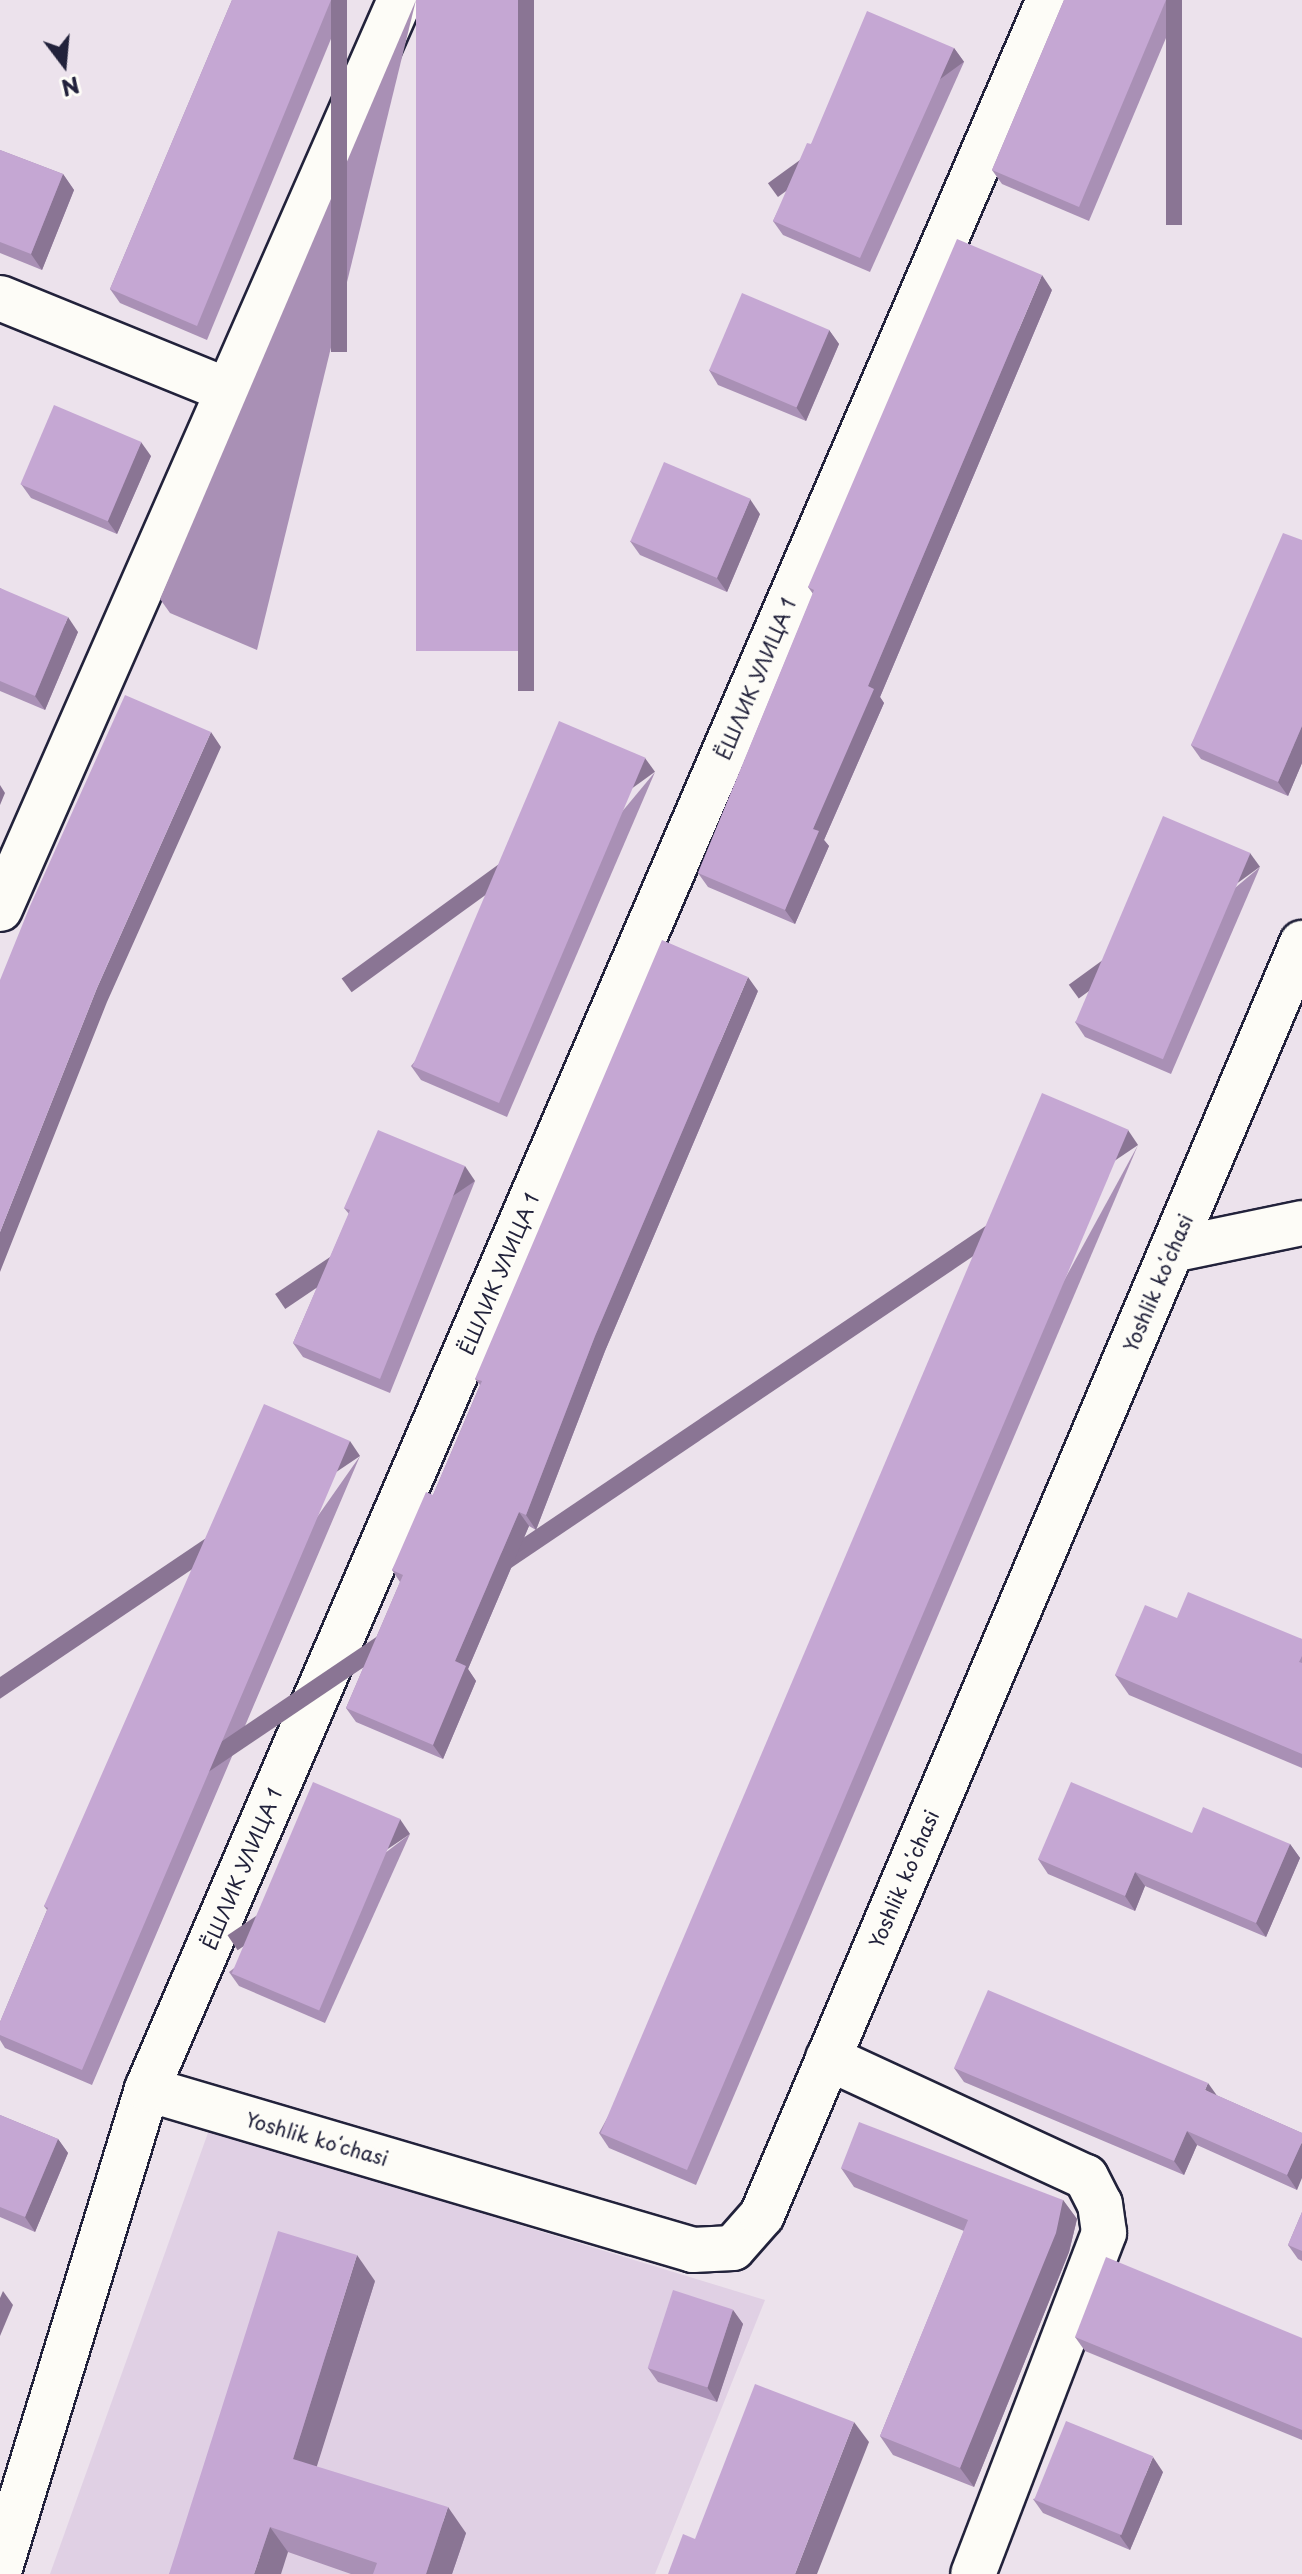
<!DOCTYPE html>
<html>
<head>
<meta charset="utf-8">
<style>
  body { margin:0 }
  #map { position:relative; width:1302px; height:2574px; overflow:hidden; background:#ece2ec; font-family:"Playpen Sans",sans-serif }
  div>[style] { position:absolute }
  .built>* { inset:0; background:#e0d0e4 }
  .roads { filter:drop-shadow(2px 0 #22223b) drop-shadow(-2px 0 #22223b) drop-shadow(0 2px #22223b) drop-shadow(0 -2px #22223b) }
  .street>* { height:44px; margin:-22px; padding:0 22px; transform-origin:22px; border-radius:22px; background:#fdfcf7 }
  .wall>* { inset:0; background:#a990b5 }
  .shaded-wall>* { inset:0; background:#8a7594; transform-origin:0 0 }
  .building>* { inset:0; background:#c5a7d3; transform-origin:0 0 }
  span { translate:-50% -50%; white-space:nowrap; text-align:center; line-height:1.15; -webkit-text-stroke:7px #fdfcf7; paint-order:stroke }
  .street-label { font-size:20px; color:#22223b }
  .north { position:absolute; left:24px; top:24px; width:80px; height:80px; -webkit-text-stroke:6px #fdfcf7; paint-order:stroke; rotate:164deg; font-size:22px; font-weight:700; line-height:32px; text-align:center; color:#22223b }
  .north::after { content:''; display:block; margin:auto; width:28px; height:36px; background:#22223b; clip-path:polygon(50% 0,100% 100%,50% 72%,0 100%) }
</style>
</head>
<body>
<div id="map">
  <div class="built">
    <div style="clip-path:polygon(209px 2130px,765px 2300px,655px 2574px,50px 2574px)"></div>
  </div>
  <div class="roads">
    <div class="street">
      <div style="left:0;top:298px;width:245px;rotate:22.1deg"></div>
      <div style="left:0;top:909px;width:993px;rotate:-66.25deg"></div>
      <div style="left:1172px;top:1250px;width:133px;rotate:-11.7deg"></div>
      <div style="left:828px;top:2058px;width:284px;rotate:24.8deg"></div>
      <div style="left:1086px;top:2177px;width:30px;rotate:63deg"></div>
      <div style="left:1100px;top:2204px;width:29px;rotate:82deg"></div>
      <div style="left:1104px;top:2233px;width:365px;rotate:111deg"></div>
      <div style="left:147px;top:2089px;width:569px;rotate:16.43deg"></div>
      <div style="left:693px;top:2250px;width:40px;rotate:-2.9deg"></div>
      <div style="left:733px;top:2248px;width:44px;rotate:-48.7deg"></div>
      <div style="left:762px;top:2215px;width:1382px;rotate:-67deg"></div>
      <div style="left:0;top:2568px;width:501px;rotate:-72.94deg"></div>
      <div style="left:147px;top:2089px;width:2275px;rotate:-66.65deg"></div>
    </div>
  </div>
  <div class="wall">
    <div style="clip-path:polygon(232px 0,347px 0,207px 340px,120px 303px,110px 289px)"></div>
    <div style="clip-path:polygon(416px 0,257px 650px,170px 613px,160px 599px)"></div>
    <div style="clip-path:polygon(1064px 0,1182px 0,1089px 221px,1002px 184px,992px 170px)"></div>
    <div style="clip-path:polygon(954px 48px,964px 62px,870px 272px,783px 235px,773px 221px,811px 144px)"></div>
    <div style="clip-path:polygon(0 150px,63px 174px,74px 190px,42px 270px,0 253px)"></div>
    <div style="clip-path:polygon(1052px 290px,880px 697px,884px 703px,824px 840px,829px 846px,795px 924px,708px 887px,698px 873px,813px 594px,808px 587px)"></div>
    <div style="clip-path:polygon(829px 330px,839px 344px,806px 421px,718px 385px,709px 370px)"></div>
    <div style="clip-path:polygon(151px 456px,117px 534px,31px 498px,21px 484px)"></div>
    <div style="clip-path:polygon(760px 514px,727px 592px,640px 555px,630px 541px)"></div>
    <div style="clip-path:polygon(1302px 540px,1302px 763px,1288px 796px,1201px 759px,1191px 745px)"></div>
    <div style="clip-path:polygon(0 588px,78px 632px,45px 710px,0 691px)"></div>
    <div style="clip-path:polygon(655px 772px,507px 1117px,421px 1080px,411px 1066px)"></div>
    <div style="clip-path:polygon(1260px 867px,1171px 1074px,1085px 1037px,1075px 1022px)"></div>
    <div style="clip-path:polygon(758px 991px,605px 1351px,536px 1530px,529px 1526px,468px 1669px,476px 1681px,443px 1759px,356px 1722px,346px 1708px,400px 1582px,392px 1570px,433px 1495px,480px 1385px,475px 1379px)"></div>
    <div style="clip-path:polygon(1138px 1145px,696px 2185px,609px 2148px,599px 2133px)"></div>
    <div style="clip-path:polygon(475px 1181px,390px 1393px,303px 1357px,293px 1343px,349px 1214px,344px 1208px)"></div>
    <div style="clip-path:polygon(360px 1456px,92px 2085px,5px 2048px,0 2040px,0 2022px,47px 1910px,44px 1906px)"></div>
    <div style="clip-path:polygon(1177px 1618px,1302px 1639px,1302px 1768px,1129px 1695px,1115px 1675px)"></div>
    <div style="clip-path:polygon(1192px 1833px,1290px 1844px,1300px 1858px,1266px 1937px,1145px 1886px,1135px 1911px,1048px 1874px,1038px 1859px)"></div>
    <div style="clip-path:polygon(410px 1834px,325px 2023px,239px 1986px,229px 1972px)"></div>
    <div style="clip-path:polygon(954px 2068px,1216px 2095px,1302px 2133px,1297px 2190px,1197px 2145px,1184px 2175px,964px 2082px)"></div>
    <div style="clip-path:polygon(0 2115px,58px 2139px,68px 2153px,35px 2232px,0 2217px)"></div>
    <div style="clip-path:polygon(841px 2168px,1063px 2200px,1077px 2219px,1069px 2252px,974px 2487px,893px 2455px,880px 2436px,964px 2231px,854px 2187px)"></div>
    <div style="clip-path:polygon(1302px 2212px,1302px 2261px,1298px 2259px,1288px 2245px)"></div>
    <div style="clip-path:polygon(375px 2281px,316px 2467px,466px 2533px,452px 2574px,351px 2574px,288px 2552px,169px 2574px)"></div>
    <div style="clip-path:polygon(733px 2310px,743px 2324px,717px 2402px,658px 2382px,648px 2368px)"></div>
    <div style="clip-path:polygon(1075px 2337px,1302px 2338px,1302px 2440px,1085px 2351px)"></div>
    <div style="clip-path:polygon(1163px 2472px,1130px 2550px,1043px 2513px,1033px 2499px)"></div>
  </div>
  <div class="shaded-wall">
    <div style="left:331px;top:0;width:16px;height:352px"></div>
    <div style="left:518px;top:0;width:16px;height:691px"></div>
    <div style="left:1166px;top:0;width:16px;height:225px"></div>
    <div style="left:954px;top:48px;width:17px;height:230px;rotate:54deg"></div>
    <div style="clip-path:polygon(63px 174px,74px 190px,42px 270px,31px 254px)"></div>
    <div style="clip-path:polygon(1042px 275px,1052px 290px,880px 697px,884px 703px,824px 840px,829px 846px,795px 924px,785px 910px,813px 829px,868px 686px)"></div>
    <div style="clip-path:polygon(829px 330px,839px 344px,806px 421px,796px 407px)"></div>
    <div style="clip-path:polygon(141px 442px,151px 456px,117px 534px,107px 520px)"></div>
    <div style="clip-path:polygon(750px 499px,760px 514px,727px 592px,717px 578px)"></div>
    <div style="clip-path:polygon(68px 617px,78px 632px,45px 710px,35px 696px)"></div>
    <div style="clip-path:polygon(1302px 726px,1302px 763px,1288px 796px,1278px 782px)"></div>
    <div style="clip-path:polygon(211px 732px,221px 747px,107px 1002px,0 1272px,0 1232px,97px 988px)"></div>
    <div style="left:645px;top:758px;width:17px;height:375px;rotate:54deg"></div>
    <div style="clip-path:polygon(0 785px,5px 793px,0 805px)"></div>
    <div style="left:1250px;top:853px;width:17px;height:224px;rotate:54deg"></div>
    <div style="clip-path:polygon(748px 977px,758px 991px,605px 1351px,536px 1530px,526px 1515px,595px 1336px)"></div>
    <div style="left:1128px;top:1130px;width:18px;height:1130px;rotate:56deg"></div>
    <div style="left:465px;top:1166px;width:18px;height:229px;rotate:56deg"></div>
    <div style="left:350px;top:1441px;width:18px;height:684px;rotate:56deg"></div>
    <div style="clip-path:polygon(519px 1512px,529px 1526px,468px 1669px,476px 1681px,443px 1759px,433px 1745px,455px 1661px)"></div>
    <div style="left:400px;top:1819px;width:18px;height:208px;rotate:56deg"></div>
    <div style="clip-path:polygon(1290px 1844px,1300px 1858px,1266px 1937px,1256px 1923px)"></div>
    <div style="clip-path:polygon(1135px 1872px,1145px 1886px,1135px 1911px,1125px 1896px)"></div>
    <div style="clip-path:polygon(1208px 2083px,1218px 2097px,1205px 2090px)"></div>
    <div style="clip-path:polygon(1187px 2131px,1197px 2145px,1184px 2175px,1174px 2161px)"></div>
    <div style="clip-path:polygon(58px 2139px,68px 2153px,35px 2232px,25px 2217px)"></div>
    <div style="clip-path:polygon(1302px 2142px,1302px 2178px,1297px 2190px,1287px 2175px)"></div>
    <div style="clip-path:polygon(1063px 2200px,1077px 2219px,1069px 2252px,974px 2487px,960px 2468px)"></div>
    <div style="clip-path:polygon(357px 2255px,375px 2281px,311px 2485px,293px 2459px)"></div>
    <div style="clip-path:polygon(3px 2291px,13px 2305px,0 2336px,0 2298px)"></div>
    <div style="clip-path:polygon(733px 2310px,743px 2324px,717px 2402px,707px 2387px)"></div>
    <div style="clip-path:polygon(854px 2422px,869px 2442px,817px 2574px,795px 2574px)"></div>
    <div style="clip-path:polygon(1153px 2457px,1163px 2472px,1130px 2550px,1120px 2536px)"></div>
    <div style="clip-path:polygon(448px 2507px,466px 2533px,452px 2574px,426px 2574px)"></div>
    <div style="clip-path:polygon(270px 2527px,288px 2552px,281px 2574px,254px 2574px)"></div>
  </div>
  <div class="building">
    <div style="clip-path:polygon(232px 0,331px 0,197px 326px,110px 289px)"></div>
    <div style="left:416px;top:0;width:102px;height:651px"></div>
    <div style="clip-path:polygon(1064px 0,1166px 0,1079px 207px,992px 170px)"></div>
    <div style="clip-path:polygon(867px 11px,954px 48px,860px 258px,773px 221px,807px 143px,811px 144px)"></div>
    <div style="clip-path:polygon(0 150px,63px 174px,31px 254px,0 242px)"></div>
    <div style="clip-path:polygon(957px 239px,1042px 275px,868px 686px,874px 689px,813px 829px,819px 831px,785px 910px,698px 873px,814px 590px,808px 587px)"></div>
    <div style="left:742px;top:293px;width:95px;height:84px;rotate:23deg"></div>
    <div style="left:54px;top:405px;width:95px;height:86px;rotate:23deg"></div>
    <div style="left:664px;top:462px;width:94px;height:86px;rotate:23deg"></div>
    <div style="clip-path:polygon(1283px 533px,1302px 540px,1302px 726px,1278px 782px,1191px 745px)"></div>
    <div style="clip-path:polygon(0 588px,68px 617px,35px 696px,0 681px)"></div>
    <div style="clip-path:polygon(125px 695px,211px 732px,97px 988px,0 1232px,0 980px,30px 906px)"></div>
    <div style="left:559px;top:721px;width:94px;height:375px;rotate:23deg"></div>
    <div style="left:1163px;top:816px;width:95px;height:224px;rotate:23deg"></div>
    <div style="clip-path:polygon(662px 940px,748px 977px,595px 1336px,526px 1515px,519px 1512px,455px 1661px,466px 1666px,433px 1745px,346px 1708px,403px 1575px,392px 1570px,426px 1492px,433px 1495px,482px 1381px,475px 1379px)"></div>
    <div style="left:1042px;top:1093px;width:94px;height:1130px;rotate:23deg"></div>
    <div style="clip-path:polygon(378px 1130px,465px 1166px,380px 1379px,293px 1343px,350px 1210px,344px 1208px)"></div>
    <div style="clip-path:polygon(264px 1404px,350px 1441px,82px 2070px,0 2035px,0 2022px,48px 1908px,44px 1906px)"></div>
    <div style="clip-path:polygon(1188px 1592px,1302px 1639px,1302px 1656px,1299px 1662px,1302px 1663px,1302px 1754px,1115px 1675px,1145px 1605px,1177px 1618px)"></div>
    <div style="left:313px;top:1782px;width:95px;height:208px;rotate:23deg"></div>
    <div style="clip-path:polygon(1071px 1782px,1192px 1833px,1203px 1807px,1290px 1844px,1256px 1923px,1135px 1872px,1125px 1896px,1038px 1859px)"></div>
    <div style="clip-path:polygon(988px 1990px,1208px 2083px,1205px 2090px,1302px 2133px,1302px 2142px,1287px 2175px,1187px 2131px,1174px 2161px,954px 2068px)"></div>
    <div style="clip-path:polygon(0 2115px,58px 2139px,25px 2217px,0 2207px)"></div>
    <div style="clip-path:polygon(859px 2122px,1063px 2200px,1056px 2233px,960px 2468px,880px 2436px,968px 2220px,841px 2168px)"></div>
    <div style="clip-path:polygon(1302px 2212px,1302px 2251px,1288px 2245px)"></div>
    <div style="clip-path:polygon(278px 2231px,357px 2255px,293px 2459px,448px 2507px,426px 2574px,373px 2574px,377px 2563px,270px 2527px,254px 2574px,169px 2574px)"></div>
    <div style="clip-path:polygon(1106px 2257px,1302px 2338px,1302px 2430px,1075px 2337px)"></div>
    <div style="left:673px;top:2290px;width:63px;height:82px;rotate:18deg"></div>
    <div style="clip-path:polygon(755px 2384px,854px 2422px,795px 2574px,668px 2574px,683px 2534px,695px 2539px)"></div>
    <div style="left:1066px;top:2421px;width:94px;height:85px;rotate:22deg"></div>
  </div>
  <div class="street-label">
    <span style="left:756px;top:679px;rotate:-67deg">ЁШЛИК УЛИЦА 1</span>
    <span style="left:499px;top:1274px;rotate:-67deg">ЁШЛИК УЛИЦА 1</span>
    <span style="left:1158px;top:1283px;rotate:-67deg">Yoshlik koʻchasi</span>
    <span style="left:242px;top:1869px;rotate:-67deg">ЁШЛИК УЛИЦА 1</span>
    <span style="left:904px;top:1879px;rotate:-67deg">Yoshlik koʻchasi</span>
    <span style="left:317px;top:2139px;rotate:16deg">Yoshlik koʻchasi</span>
  </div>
  <div class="north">N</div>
</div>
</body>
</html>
